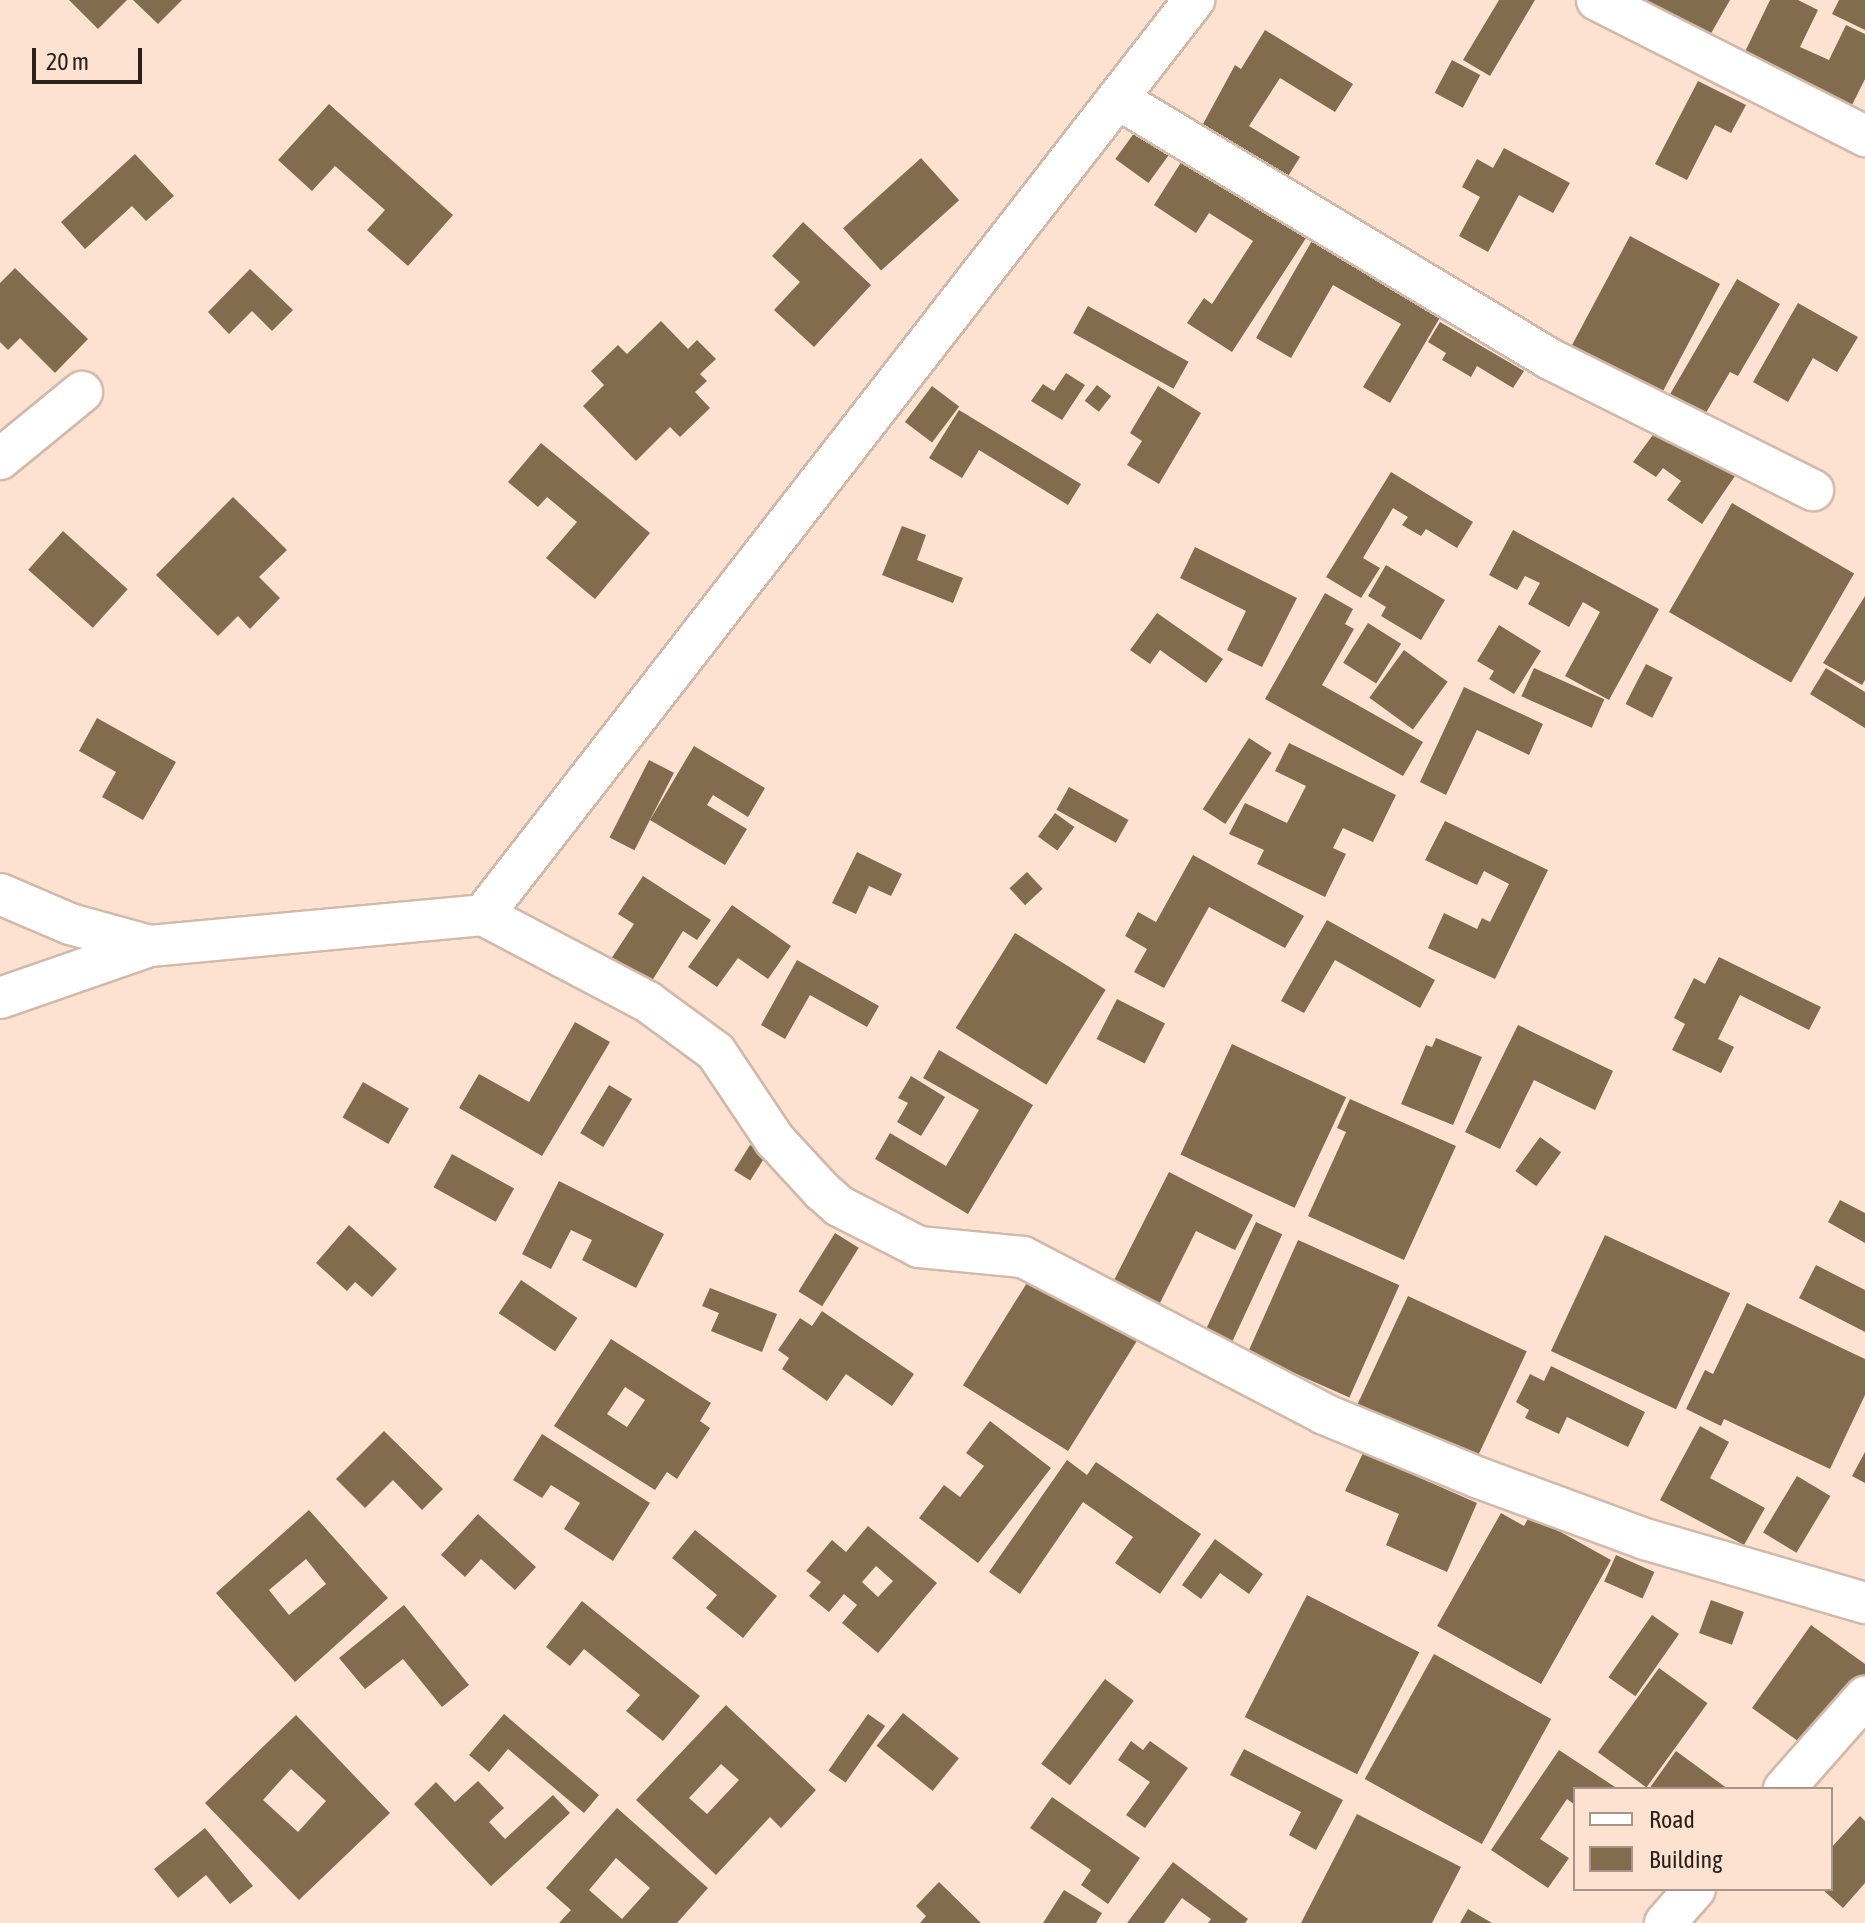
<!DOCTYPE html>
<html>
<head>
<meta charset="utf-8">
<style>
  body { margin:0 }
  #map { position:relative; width:1865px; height:1923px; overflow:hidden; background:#fde2d2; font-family:"Asap Condensed",sans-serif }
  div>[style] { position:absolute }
  .building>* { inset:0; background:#816c4d; transform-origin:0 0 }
  .roads { filter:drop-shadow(2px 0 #d3b9aa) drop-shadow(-2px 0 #d3b9aa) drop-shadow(0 2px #d3b9aa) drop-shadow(0 -2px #d3b9aa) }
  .minor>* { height:40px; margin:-20px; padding:0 20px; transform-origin:20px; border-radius:20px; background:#fff }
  span { translate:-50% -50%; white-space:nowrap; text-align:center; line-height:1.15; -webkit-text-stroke:8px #fde2d2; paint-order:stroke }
  .legend { position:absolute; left:1573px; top:1787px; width:260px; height:104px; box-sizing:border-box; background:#fde2d2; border:2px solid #a89488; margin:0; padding:10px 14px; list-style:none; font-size:24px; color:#29201a }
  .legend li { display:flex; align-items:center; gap:16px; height:40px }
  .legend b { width:40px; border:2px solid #a89488 }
  .scale { position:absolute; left:32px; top:48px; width:110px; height:36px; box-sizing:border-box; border:4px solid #29201a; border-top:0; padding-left:10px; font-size:24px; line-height:28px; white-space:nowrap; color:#29201a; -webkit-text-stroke:6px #fde2d2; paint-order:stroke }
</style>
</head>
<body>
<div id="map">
  <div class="building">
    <div style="clip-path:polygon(69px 0,127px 0,98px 29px)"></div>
    <div style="clip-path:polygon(133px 0,182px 0,158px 24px)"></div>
    <div style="clip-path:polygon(1499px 0,1535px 0,1490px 76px,1463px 60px)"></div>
    <div style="clip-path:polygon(1641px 0,1730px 0,1701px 51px)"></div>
    <div style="clip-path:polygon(1770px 0,1798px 0,1818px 10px,1800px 47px,1829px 60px,1846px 25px,1865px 34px,1865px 79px,1849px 111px,1741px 60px)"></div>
    <div style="clip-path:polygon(1839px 0,1865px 0,1865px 30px,1832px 14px)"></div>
    <div style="clip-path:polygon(1265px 30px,1353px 84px,1335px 112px,1280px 78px,1249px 126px,1300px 157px,1280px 189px,1196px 137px,1235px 65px,1241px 69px)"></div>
    <div style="left:1452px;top:60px;width:32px;height:37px;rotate:28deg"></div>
    <div style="clip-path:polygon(1698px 81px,1746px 105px,1731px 133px,1715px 125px,1687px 180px,1655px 164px)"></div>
    <div style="clip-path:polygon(329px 104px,453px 215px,408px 266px,367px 230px,385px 210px,335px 166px,312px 191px,278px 160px)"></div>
    <div style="left:1140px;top:125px;width:41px;height:42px;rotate:36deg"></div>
    <div style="clip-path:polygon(1504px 148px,1570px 183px,1553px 213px,1519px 195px,1488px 252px,1459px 236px,1480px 197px,1462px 187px,1477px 159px,1493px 168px)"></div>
    <div style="clip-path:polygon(1187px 153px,1310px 232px,1232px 352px,1187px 323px,1204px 298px,1212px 304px,1253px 241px,1209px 213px,1196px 233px,1154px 205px)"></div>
    <div style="clip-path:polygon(135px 154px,174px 196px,146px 221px,132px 206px,85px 249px,61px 222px)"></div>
    <div style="left:921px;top:158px;width:57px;height:105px;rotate:48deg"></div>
    <div style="clip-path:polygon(803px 222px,871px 285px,814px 347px,774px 310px,800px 282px,772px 256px)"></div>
    <div style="left:1630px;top:236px;width:102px;height:124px;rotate:28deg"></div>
    <div style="clip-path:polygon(1313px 239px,1442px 314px,1390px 403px,1363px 387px,1401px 324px,1333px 285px,1291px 358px,1256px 338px)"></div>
    <div style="clip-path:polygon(15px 268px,88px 339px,55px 373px,20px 338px,8px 350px,0 342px,0 283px)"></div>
    <div style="clip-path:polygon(250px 269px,293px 310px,272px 331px,252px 311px,229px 334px,208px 312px)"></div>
    <div style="clip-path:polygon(1737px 279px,1780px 304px,1738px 376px,1730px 372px,1704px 416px,1669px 396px)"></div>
    <div style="clip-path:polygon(1798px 303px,1858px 337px,1837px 372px,1813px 358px,1788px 402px,1753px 382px)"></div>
    <div style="left:1088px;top:306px;width:115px;height:31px;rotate:29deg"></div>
    <div style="clip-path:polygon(661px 321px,688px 349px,697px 340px,716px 359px,700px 374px,707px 381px,695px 392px,710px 408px,680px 437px,670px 427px,636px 461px,583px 406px,604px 385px,591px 371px,618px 345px,627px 354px)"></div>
    <div style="clip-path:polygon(1440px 322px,1524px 371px,1513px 388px,1477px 366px,1471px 377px,1442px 360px,1446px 353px,1428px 342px)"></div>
    <div style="clip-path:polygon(1066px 373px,1085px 385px,1062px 420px,1031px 401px,1043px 384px,1054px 391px)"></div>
    <div style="left:1097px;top:385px;width:18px;height:20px;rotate:38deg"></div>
    <div style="left:932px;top:386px;width:34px;height:45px;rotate:37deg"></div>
    <div style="clip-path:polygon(1158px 386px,1201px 413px,1159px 484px,1127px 465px,1142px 441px,1130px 433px)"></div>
    <div style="clip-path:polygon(959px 410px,1081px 484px,1068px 505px,979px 450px,962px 478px,929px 458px)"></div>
    <div style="clip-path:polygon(1661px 424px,1735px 476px,1702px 524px,1667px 500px,1681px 481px,1663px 468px,1656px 477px,1633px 462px)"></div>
    <div style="clip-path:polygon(541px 443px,650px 533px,595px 599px,546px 558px,577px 522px,547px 497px,538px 507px,508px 482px)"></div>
    <div style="clip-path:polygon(1391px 472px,1473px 522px,1457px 548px,1426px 529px,1421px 536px,1402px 525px,1408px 517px,1393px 508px,1363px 558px,1380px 568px,1361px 598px,1326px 577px)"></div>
    <div style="clip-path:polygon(233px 497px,287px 550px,259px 577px,280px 598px,250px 629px,238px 616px,218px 636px,156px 575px)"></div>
    <div style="left:1732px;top:503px;width:141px;height:126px;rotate:30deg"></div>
    <div style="clip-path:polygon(902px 526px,926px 535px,917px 560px,963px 578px,953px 603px,882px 575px)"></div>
    <div style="clip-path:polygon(1513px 530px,1659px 609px,1609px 700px,1565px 676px,1600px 612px,1583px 602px,1569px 627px,1528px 604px,1540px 583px,1525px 576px,1517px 590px,1489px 575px)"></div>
    <div style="left:63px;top:531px;width:87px;height:52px;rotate:42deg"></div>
    <div style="clip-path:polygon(1195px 547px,1297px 598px,1262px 667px,1227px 650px,1246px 611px,1180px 578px)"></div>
    <div style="clip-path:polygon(1386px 565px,1445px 600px,1421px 640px,1381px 616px,1386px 607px,1368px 596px)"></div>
    <div style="clip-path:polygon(1325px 593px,1353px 609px,1345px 624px,1354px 629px,1322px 685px,1423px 742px,1403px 776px,1265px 699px)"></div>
    <div style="clip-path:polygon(1865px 596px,1865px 680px,1862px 685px,1823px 663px)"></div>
    <div style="clip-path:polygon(1157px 613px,1223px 659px,1206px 683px,1160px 650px,1150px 664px,1130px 650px)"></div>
    <div style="left:1368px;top:623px;width:39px;height:47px;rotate:32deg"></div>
    <div style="clip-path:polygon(1499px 625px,1541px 651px,1514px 694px,1489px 679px,1494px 671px,1477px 661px)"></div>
    <div style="left:1404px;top:650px;width:54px;height:59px;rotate:36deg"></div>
    <div style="left:1646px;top:664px;width:30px;height:45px;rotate:27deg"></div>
    <div style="left:1534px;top:668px;width:77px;height:31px;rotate:24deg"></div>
    <div style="clip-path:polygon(1826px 668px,1865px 692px,1865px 728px,1810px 694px)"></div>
    <div style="clip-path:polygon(1464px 687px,1543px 724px,1529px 755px,1477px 730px,1446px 795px,1420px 782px)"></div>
    <div style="clip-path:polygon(97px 718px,176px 762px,143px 820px,102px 797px,116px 772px,79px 751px)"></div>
    <div style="left:1249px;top:738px;width:27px;height:85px;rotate:33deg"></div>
    <div style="clip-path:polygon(1289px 743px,1396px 795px,1373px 842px,1343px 828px,1333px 848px,1346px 854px,1325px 897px,1257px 864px,1264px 850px,1229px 834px,1245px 803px,1287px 823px,1306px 786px,1275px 771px)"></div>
    <div style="clip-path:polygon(694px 746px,765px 788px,748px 817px,713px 795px,707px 805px,747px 829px,725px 865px,650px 820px)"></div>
    <div style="left:649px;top:760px;width:28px;height:87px;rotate:27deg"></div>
    <div style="left:1069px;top:787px;width:68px;height:26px;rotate:29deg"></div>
    <div style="left:1055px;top:813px;width:24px;height:29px;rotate:36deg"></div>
    <div style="clip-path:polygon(1445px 821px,1548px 870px,1495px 979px,1428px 948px,1444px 913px,1477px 929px,1482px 918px,1490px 922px,1509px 884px,1484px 871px,1477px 885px,1425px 860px)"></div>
    <div style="clip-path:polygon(857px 852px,902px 874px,891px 896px,869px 886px,856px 914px,832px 903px)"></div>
    <div style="clip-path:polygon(1193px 855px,1304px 916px,1285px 948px,1209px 907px,1164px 988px,1134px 972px,1147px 949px,1125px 936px,1138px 912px,1156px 922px)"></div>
    <div style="left:1027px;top:872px;width:23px;height:24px;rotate:47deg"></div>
    <div style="clip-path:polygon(643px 876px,711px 920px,697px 940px,683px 931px,650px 984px,611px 959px,634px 924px,618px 914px)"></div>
    <div style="clip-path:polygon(732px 905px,791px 946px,768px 979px,738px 958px,717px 987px,688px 967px)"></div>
    <div style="clip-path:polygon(1327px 920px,1435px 980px,1420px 1008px,1335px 960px,1304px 1013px,1281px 1001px)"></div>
    <div style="left:1015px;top:933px;width:107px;height:112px;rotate:32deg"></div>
    <div style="clip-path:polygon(1719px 957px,1821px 1007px,1809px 1030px,1740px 995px,1718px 1039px,1734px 1047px,1721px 1073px,1672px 1050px,1685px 1024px,1674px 1018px,1694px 978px,1705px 984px)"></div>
    <div style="clip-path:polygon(797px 960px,879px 1006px,867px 1027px,810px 995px,785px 1039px,761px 1025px)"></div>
    <div style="left:1117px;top:999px;width:54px;height:45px;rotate:27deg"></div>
    <div style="clip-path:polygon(575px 1022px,610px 1042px,542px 1156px,459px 1108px,479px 1074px,529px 1102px)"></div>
    <div style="clip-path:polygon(1518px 1025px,1613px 1071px,1595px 1110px,1534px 1080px,1500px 1149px,1465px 1132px)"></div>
    <div style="clip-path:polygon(1436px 1038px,1482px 1057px,1453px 1125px,1401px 1104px,1426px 1045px,1432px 1047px)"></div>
    <div style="left:1232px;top:1044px;width:126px;height:122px;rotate:25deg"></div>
    <div style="clip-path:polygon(939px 1050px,1033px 1105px,968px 1214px,875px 1159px,890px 1133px,946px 1166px,979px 1110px,923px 1078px)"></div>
    <div style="clip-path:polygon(911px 1076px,945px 1097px,921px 1136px,897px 1122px,908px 1103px,898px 1098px)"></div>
    <div style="left:363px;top:1082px;width:53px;height:41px;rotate:30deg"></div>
    <div style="left:609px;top:1085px;width:27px;height:56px;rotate:31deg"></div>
    <div style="clip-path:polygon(1350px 1099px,1456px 1146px,1404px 1260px,1308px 1216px,1346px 1132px,1337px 1128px)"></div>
    <div style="left:1540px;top:1137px;width:26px;height:42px;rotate:36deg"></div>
    <div style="left:750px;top:1145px;width:19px;height:30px;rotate:32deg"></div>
    <div style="left:452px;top:1154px;width:71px;height:38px;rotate:29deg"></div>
    <div style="clip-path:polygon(1169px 1172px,1253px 1215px,1235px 1250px,1196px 1231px,1156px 1311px,1110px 1288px)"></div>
    <div style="clip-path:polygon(559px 1181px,664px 1234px,636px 1288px,582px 1260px,592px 1240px,571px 1230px,551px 1269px,522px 1254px)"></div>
    <div style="clip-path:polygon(1840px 1200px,1865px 1213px,1865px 1243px,1828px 1222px)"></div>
    <div style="left:1256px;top:1222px;width:29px;height:121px;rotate:25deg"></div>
    <div style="clip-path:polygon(349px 1225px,397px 1269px,372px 1297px,355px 1282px,347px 1291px,316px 1263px)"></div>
    <div style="left:835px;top:1233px;width:28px;height:69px;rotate:32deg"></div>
    <div style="left:1605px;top:1235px;width:138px;height:128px;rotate:25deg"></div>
    <div style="left:1298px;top:1240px;width:111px;height:123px;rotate:24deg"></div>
    <div style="clip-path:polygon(1816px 1265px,1865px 1290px,1865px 1332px,1799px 1298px)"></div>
    <div style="left:1035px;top:1270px;width:124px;height:136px;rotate:32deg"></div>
    <div style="left:521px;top:1280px;width:68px;height:40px;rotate:34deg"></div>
    <div style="clip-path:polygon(710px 1288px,777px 1314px,762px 1352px,711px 1331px,719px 1313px,702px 1306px)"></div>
    <div style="left:1408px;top:1296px;width:131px;height:120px;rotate:25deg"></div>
    <div style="clip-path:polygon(1747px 1303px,1865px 1359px,1865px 1395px,1830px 1469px,1724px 1419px,1721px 1426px,1686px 1409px,1705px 1370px,1713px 1374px)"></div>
    <div style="clip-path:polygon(822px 1311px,914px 1374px,892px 1406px,846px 1374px,827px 1401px,782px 1369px,789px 1358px,778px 1350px,800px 1318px,812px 1326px)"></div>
    <div style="clip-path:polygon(evenodd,611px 1339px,711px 1403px,700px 1421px,710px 1428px,677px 1479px,667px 1472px,655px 1490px,554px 1426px,611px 1339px,625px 1387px,645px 1400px,627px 1427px,607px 1414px,625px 1387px)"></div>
    <div style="clip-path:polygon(1551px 1366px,1645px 1412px,1628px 1447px,1567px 1417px,1559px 1434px,1525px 1418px,1529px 1410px,1516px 1402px,1530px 1374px,1544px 1381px)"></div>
    <div style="clip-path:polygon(990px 1421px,1051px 1468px,978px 1563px,919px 1518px,944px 1485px,960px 1497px,984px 1466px,966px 1453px)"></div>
    <div style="clip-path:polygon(1700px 1426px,1729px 1442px,1710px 1478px,1765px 1508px,1744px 1545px,1660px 1500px)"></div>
    <div style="clip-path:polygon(384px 1431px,443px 1489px,422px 1510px,393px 1480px,365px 1508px,336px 1479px)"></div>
    <div style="clip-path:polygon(542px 1434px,650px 1503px,613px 1561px,564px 1529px,580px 1503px,551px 1485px,542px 1498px,513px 1480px)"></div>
    <div style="clip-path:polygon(1865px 1452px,1865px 1483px,1852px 1476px)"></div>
    <div style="clip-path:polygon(1363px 1453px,1477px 1503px,1447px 1572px,1386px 1545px,1399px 1514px,1345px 1491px)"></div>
    <div style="clip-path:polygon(1067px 1460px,1087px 1475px,1096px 1462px,1201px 1534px,1160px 1594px,1115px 1563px,1133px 1537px,1083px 1502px,1020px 1594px,989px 1572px)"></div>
    <div style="left:1797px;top:1476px;width:39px;height:66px;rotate:31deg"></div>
    <div style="clip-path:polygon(evenodd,309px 1510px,388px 1598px,295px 1682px,216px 1593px,309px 1510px,306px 1559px,326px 1584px,289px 1615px,269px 1590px,306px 1559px)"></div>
    <div style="clip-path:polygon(1501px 1513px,1524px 1526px,1530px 1515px,1611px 1560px,1541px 1684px,1437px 1626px)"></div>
    <div style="clip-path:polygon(478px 1514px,536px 1567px,515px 1590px,481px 1559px,465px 1577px,441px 1555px)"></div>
    <div style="clip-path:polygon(evenodd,868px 1526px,937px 1583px,878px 1653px,842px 1623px,857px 1605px,844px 1594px,829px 1612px,809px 1596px,821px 1582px,806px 1571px,832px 1540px,846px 1552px,868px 1526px,876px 1566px,893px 1581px,878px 1597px,862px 1582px,876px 1566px)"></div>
    <div style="clip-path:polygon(695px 1530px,777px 1596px,743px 1638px,706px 1608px,717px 1595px,672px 1558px)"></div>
    <div style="clip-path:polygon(1215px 1539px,1263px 1574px,1249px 1594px,1220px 1573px,1201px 1599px,1182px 1585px)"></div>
    <div style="left:1616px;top:1555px;width:42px;height:29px;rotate:24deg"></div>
    <div style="left:1307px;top:1595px;width:126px;height:137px;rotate:27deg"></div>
    <div style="left:1711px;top:1600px;width:35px;height:35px;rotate:20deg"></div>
    <div style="clip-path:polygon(582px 1601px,700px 1696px,663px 1741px,626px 1711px,640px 1695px,584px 1649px,570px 1666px,546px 1647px)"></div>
    <div style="clip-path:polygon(404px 1605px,469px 1685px,442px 1707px,403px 1659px,365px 1689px,339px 1658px)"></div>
    <div style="left:1652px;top:1615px;width:33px;height:76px;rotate:35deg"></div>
    <div style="clip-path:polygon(1811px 1625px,1865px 1664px,1865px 1678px,1805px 1746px,1752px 1708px)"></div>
    <div style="left:1434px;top:1654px;width:134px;height:143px;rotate:29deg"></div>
    <div style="left:1659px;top:1668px;width:60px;height:104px;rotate:36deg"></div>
    <div style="left:1105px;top:1679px;width:36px;height:106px;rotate:37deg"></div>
    <div style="clip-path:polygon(evenodd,726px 1705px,816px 1790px,781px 1828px,770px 1817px,716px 1875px,636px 1800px,726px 1705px,721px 1764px,739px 1780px,707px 1814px,689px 1798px,721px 1764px)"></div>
    <div style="left:903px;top:1713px;width:72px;height:42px;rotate:39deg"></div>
    <div style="clip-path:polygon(504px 1714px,599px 1795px,584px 1813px,508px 1749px,489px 1772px,469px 1755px)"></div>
    <div style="left:868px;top:1714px;width:21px;height:69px;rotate:35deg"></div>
    <div style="clip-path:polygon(evenodd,296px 1715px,390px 1813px,299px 1900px,205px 1803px,296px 1715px,291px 1769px,326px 1801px,298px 1832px,263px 1800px,291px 1769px)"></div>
    <div style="clip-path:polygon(1131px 1741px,1143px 1750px,1150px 1741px,1188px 1768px,1145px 1828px,1126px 1815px,1150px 1782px,1118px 1760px)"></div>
    <div style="clip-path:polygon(1244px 1749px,1343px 1800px,1316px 1850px,1289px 1835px,1301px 1812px,1230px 1775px)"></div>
    <div style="clip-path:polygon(1559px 1750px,1618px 1789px,1575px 1789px,1575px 1805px,1567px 1799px,1540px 1839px,1569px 1858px,1548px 1888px,1491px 1850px)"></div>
    <div style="clip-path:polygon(1676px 1751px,1728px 1789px,1649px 1789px)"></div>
    <div style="clip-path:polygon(478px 1781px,504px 1808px,489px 1822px,505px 1839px,553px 1795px,570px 1813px,491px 1886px,414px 1804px,436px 1782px,455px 1802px)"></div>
    <div style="clip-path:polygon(1052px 1797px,1140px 1858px,1108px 1904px,1081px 1885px,1091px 1870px,1030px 1828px)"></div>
    <div style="clip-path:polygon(evenodd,617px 1808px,708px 1888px,677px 1923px,559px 1923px,571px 1910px,546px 1888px,617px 1808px,616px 1858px,650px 1888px,622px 1919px,589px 1890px,616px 1858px)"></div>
    <div style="clip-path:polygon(1357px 1814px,1461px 1867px,1432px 1923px,1301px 1923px)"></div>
    <div style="clip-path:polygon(1860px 1816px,1865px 1821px,1865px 1883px,1843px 1908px,1822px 1889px,1831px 1889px,1831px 1848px)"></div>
    <div style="clip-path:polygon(205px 1828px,253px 1886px,230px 1904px,206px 1875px,178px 1898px,154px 1869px)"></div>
    <div style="clip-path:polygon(1173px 1862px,1248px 1919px,1245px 1923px,1208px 1923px,1211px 1919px,1182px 1898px,1164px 1923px,1127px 1923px)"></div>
    <div style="clip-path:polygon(939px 1882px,981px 1923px,920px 1923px,926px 1916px,916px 1906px)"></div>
    <div style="clip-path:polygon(1064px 1890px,1102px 1913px,1096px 1923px,1043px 1923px)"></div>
    <div style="clip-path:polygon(1468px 1909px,1492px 1923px,1460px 1923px)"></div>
  </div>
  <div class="roads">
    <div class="minor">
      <div style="left:1597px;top:0;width:301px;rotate:26.9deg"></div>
      <div style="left:1118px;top:99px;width:504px;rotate:31.04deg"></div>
      <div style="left:1550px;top:359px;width:294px;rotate:26.5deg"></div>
      <div style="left:0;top:459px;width:106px;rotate:-39.3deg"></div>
      <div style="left:0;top:894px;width:76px;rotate:23.2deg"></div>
      <div style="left:70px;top:924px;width:83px;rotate:15.4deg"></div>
      <div style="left:150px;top:946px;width:334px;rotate:-5.3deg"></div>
      <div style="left:483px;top:915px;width:1159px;rotate:-52.15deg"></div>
      <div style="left:483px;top:915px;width:187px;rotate:27.8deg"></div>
      <div style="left:648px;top:1002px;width:84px;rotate:36.3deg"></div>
      <div style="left:716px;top:1052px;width:106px;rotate:56.2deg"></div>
      <div style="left:775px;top:1140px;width:69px;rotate:47.3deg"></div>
      <div style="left:822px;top:1191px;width:23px;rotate:41deg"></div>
      <div style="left:839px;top:1206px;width:90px;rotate:27.1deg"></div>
      <div style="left:919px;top:1247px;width:104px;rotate:5.5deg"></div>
      <div style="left:1023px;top:1257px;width:339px;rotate:27.5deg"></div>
      <div style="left:1324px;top:1414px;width:168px;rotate:22.4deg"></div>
      <div style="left:1479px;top:1478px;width:177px;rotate:20.2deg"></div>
      <div style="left:1645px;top:1539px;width:229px;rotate:16.2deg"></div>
      <div style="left:0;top:998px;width:159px;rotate:-19.1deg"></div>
      <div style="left:1784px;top:1789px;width:123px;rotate:-48.6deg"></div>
      <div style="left:1665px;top:1923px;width:45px;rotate:-48.6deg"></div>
    </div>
  </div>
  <ul class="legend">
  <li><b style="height:10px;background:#fff"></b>Road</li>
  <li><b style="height:22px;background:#816c4d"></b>Building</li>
  </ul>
  <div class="scale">20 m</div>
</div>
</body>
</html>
